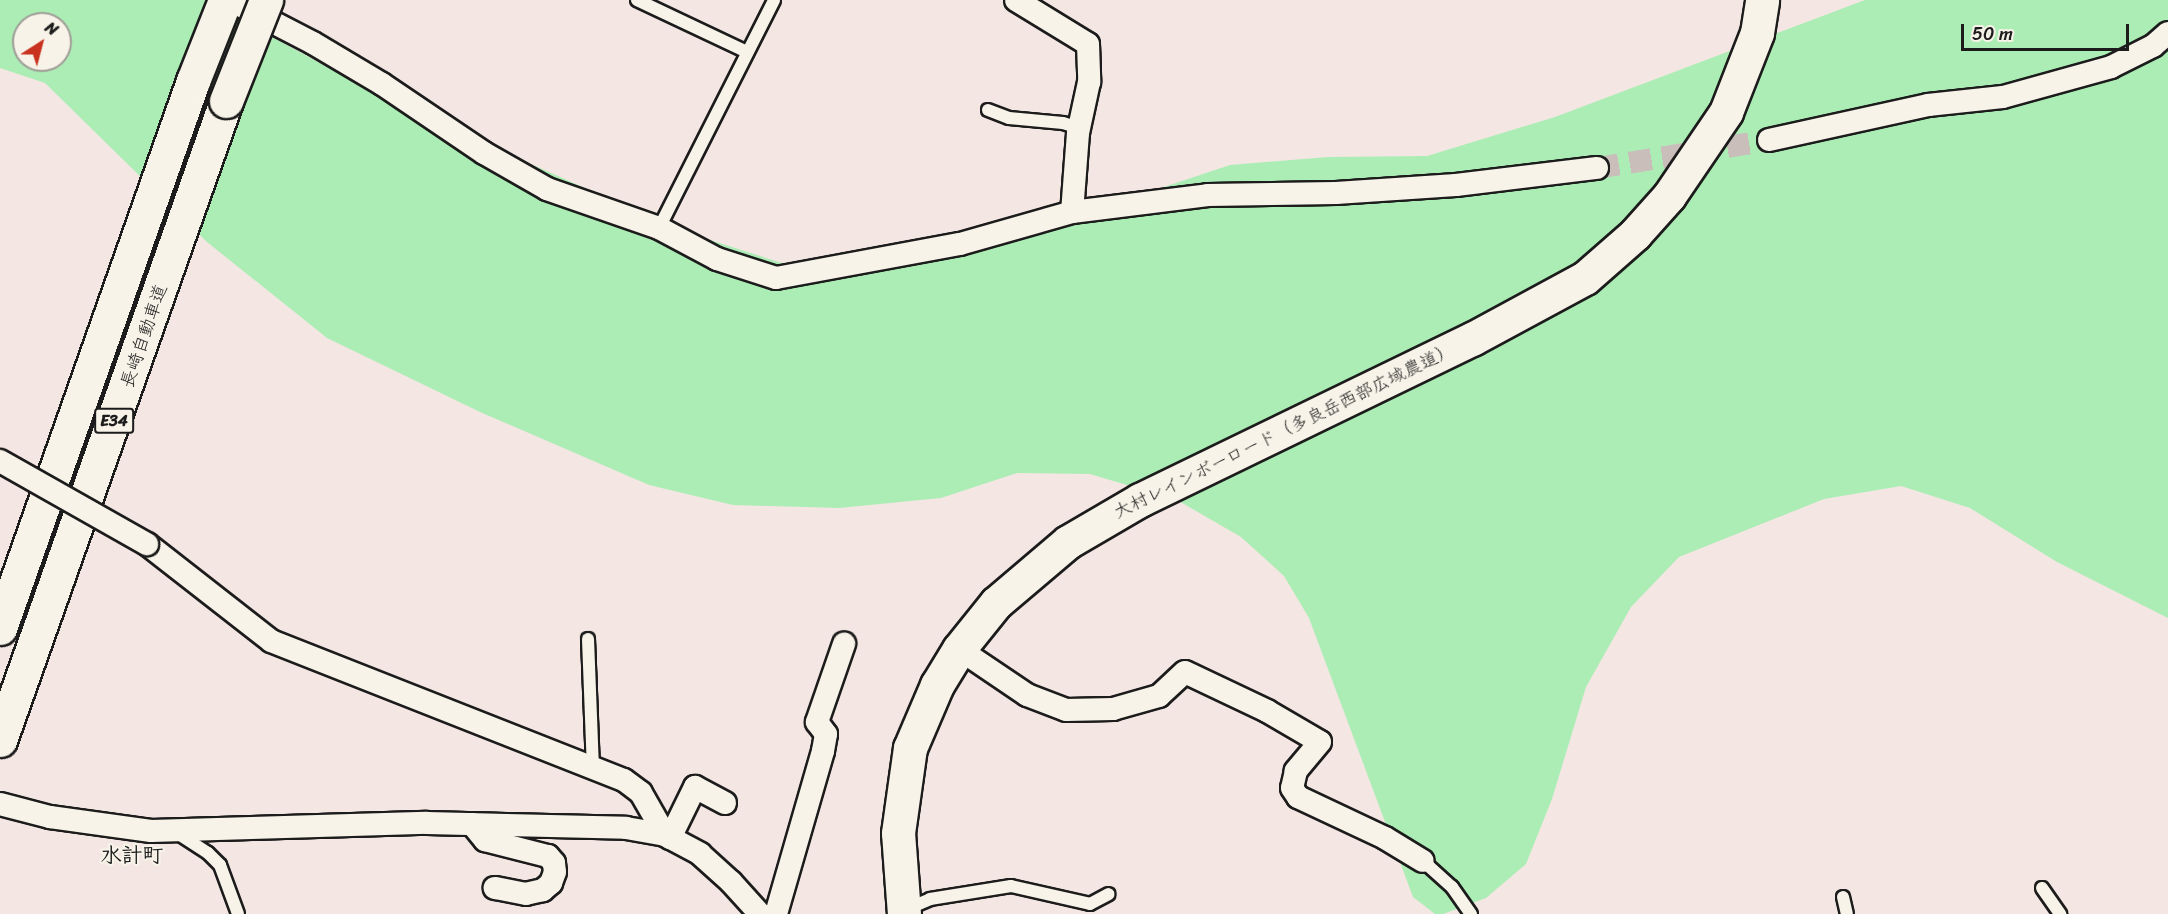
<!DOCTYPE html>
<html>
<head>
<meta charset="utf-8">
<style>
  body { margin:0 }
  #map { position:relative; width:2168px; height:914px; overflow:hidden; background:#f4e6e2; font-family:Sriracha,"Klee One",sans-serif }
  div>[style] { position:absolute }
  .green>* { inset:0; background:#acedb6 }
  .street-tunnel>* { height:22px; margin-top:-11px; transform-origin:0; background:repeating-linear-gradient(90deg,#c9beba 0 22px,transparent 0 33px) }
  .roads { filter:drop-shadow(2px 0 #1c1c1c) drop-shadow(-2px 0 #1c1c1c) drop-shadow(0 2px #1c1c1c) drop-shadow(0 -2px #1c1c1c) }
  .lane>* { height:12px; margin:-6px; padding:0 6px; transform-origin:6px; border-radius:6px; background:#f7f3e8 }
  .street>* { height:22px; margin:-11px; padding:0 11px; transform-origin:11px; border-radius:11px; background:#f7f3e8 }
  .secondary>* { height:33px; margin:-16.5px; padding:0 16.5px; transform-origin:16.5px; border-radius:16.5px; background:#f7f3e8 }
  .highway>* { height:33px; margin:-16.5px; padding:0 16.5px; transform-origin:16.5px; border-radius:16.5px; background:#f7f3e8 }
  .bridges { filter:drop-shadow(2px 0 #1c1c1c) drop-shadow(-2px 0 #1c1c1c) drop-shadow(0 2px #1c1c1c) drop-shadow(0 -2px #1c1c1c) }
  .street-bridge>* { height:22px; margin:-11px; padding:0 11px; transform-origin:11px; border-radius:11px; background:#f7f3e8 }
  .highway-bridge>* { height:33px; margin:-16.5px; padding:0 16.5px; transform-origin:16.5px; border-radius:16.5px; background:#f7f3e8 }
  span { translate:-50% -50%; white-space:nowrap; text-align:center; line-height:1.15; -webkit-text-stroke:4.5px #f7f3e8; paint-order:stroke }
  .shield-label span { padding:2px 4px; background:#f7f3e8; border:2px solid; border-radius:4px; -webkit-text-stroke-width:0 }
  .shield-label { font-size:16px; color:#1c1c1c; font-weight:700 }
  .street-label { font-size:18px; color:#1c1c1c }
  .quarter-label { font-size:21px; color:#1c1c1c; font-weight:700 }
  .north { position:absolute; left:12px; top:12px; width:60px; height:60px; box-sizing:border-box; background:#f7f3e8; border:2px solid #9f9d96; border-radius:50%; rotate:36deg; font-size:16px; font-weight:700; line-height:24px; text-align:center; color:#1c1c1c }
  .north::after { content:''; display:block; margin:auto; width:21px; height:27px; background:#c8321e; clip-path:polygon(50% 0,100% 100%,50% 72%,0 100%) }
  .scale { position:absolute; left:1961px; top:24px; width:168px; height:27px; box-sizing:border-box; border:3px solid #1c1c1c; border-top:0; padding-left:8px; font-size:18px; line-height:21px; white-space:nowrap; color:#1c1c1c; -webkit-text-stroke:4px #f7f3e8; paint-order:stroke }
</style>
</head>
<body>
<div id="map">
  <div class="green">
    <div style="clip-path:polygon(evenodd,0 0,204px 0,392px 102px,679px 230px,788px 265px,1098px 209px,1230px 165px,1328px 157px,1427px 156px,1555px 117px,1865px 0,2168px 0,2168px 618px,2057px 562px,1970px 508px,1901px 486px,1824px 499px,1679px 557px,1631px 607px,1586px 687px,1552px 799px,1526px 864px,1486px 898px,1443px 914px,1435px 914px,1413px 897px,1309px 618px,1284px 576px,1241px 537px,1177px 500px,1090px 474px,1017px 473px,941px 498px,839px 508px,733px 505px,649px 485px,480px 412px,327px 338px,207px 242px,45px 83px,0 68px,0 0,24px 24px,60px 24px,60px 60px,24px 60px,24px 24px)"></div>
  </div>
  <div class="street-tunnel">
    <div style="left:1597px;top:168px;width:174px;rotate:-9.2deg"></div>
  </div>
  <div class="roads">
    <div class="lane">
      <div style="left:637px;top:0;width:122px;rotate:25.3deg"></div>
      <div style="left:988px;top:110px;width:22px;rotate:21deg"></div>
      <div style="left:1009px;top:118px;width:54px;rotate:5.3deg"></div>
      <div style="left:1063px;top:123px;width:17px;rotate:17deg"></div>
      <div style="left:659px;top:228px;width:255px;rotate:-63.2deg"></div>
      <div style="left:588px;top:639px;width:128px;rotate:87.8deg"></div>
      <div style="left:174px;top:831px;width:40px;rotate:32.9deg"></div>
      <div style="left:208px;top:853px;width:17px;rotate:45deg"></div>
      <div style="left:220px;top:865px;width:52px;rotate:69.8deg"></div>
      <div style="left:1423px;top:861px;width:39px;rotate:42deg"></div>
      <div style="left:1452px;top:887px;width:33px;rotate:55deg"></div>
      <div style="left:2042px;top:888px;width:32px;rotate:55deg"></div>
      <div style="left:1843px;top:897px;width:17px;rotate:77deg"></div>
      <div style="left:907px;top:909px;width:25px;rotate:-23deg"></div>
      <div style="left:930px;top:899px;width:82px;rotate:-9.1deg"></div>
      <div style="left:1011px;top:886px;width:81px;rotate:12.8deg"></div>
      <div style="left:1090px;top:904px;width:21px;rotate:-28deg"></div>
    </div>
    <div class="street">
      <div style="left:230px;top:0;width:93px;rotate:27.4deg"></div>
      <div style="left:313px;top:43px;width:80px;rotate:30.7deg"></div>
      <div style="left:382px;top:84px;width:123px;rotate:34.1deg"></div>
      <div style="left:484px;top:153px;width:73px;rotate:29.7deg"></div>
      <div style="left:547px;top:189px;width:119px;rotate:19.2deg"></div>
      <div style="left:659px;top:228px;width:66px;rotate:28.1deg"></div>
      <div style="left:717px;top:259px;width:62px;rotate:17.9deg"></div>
      <div style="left:776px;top:278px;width:187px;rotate:-10.5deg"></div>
      <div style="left:960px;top:244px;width:116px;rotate:-15.9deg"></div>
      <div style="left:1072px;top:212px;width:137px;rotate:-7.1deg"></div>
      <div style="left:1208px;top:195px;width:128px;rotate:-0.9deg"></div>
      <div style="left:1336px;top:193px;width:120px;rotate:-3.8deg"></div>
      <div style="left:1456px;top:185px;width:142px;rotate:-6.9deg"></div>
      <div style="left:1016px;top:0;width:84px;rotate:31.4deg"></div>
      <div style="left:1088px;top:44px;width:38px;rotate:88deg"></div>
      <div style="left:1089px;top:82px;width:52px;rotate:102.2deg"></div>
      <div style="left:1078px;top:133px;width:79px;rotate:94.3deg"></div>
      <div style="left:1769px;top:140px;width:163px;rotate:-12.4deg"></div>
      <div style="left:1928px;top:105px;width:75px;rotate:-6.1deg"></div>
      <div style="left:2003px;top:97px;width:112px;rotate:-15.5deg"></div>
      <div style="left:2111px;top:67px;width:47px;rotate:-26.6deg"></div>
      <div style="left:2153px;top:46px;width:20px;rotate:-41deg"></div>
      <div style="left:147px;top:544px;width:157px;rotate:38deg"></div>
      <div style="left:271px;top:641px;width:379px;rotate:21.5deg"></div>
      <div style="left:624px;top:780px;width:21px;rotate:37deg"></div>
      <div style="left:641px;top:793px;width:48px;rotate:60.3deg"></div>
      <div style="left:959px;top:649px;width:82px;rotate:34.1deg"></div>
      <div style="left:1027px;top:695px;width:42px;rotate:21deg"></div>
      <div style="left:1066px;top:710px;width:47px;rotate:-1.2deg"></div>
      <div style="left:1113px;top:709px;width:48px;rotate:-15.8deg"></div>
      <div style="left:1159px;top:696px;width:35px;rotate:-43deg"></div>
      <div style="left:1185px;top:672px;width:91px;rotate:25.4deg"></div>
      <div style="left:1267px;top:711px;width:61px;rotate:30.3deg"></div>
      <div style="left:1320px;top:742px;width:38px;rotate:130deg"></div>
      <div style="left:1296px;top:771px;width:17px;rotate:103deg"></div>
      <div style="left:1292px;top:788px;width:11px;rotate:56deg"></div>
      <div style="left:1298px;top:797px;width:96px;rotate:25.2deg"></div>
      <div style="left:1385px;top:838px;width:44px;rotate:31.2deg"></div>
      <div style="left:0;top:804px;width:52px;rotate:14.6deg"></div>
      <div style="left:50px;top:817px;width:102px;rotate:7.9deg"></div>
      <div style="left:151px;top:831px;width:276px;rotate:-1.7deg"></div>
      <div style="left:427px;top:823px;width:199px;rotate:1.4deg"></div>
      <div style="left:626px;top:828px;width:40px;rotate:10deg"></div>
      <div style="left:665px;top:835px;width:40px;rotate:28deg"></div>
      <div style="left:700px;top:854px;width:42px;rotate:42.1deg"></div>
      <div style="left:731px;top:882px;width:43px;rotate:47.8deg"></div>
      <div style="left:472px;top:824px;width:21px;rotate:51deg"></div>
      <div style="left:485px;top:840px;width:65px;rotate:14.3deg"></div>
      <div style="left:548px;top:856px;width:9px;rotate:49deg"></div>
      <div style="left:554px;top:863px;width:9px;rotate:84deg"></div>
      <div style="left:555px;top:872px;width:12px;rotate:110deg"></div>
      <div style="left:551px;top:883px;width:11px;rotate:139deg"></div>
      <div style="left:543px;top:890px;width:17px;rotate:167deg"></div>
      <div style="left:526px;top:894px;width:32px;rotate:-169deg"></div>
      <div style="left:670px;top:838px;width:57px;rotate:-63.9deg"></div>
      <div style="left:695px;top:787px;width:34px;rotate:28deg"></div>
      <div style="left:776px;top:914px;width:170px;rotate:-73.9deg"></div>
      <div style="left:823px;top:751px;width:17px;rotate:-80deg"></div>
      <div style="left:826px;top:734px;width:15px;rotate:-127deg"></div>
      <div style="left:817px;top:722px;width:83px;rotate:-70.9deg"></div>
    </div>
    <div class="secondary">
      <div style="left:904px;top:914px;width:81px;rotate:-94.2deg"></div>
      <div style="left:898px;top:833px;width:86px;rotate:-82deg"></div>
      <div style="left:910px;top:748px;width:69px;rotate:-66.8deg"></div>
      <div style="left:937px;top:685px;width:42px;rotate:-58.6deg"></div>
      <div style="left:959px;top:649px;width:59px;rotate:-51.2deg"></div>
      <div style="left:996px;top:603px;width:94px;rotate:-40.3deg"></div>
      <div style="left:1068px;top:542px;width:83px;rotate:-30.3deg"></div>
      <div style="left:1140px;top:500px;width:369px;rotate:-25.9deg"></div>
      <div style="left:1472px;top:339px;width:128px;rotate:-28.4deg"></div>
      <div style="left:1585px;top:278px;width:67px;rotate:-41.3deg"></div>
      <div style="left:1635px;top:234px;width:51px;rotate:-48.2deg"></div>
      <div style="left:1669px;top:196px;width:102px;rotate:-55.8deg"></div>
      <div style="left:1726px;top:112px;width:85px;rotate:-68.6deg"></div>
      <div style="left:1757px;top:33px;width:33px;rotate:-81deg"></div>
    </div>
    <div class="highway">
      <div style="left:0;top:628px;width:580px;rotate:-70.57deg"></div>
      <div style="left:193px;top:81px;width:87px;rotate:-68.4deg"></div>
      <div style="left:0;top:740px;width:678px;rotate:-70.52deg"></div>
    </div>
  </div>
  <div class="bridges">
    <div class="street-bridge">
      <div style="left:0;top:461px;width:169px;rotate:29.5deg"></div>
    </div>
    <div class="highway-bridge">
      <div style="left:226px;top:101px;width:109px;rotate:-68.4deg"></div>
    </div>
  </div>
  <div class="shield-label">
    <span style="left:114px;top:421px">E34</span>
  </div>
  <div class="street-label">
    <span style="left:144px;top:336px;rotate:-71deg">長崎自動車道</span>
    <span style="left:1284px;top:431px;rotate:-26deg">大村レインボーロード（多良岳西部広域農道）</span>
  </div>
  <div class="quarter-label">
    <span style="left:132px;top:855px">水計町</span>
  </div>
  <div class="north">N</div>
  <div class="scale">50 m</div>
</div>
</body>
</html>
